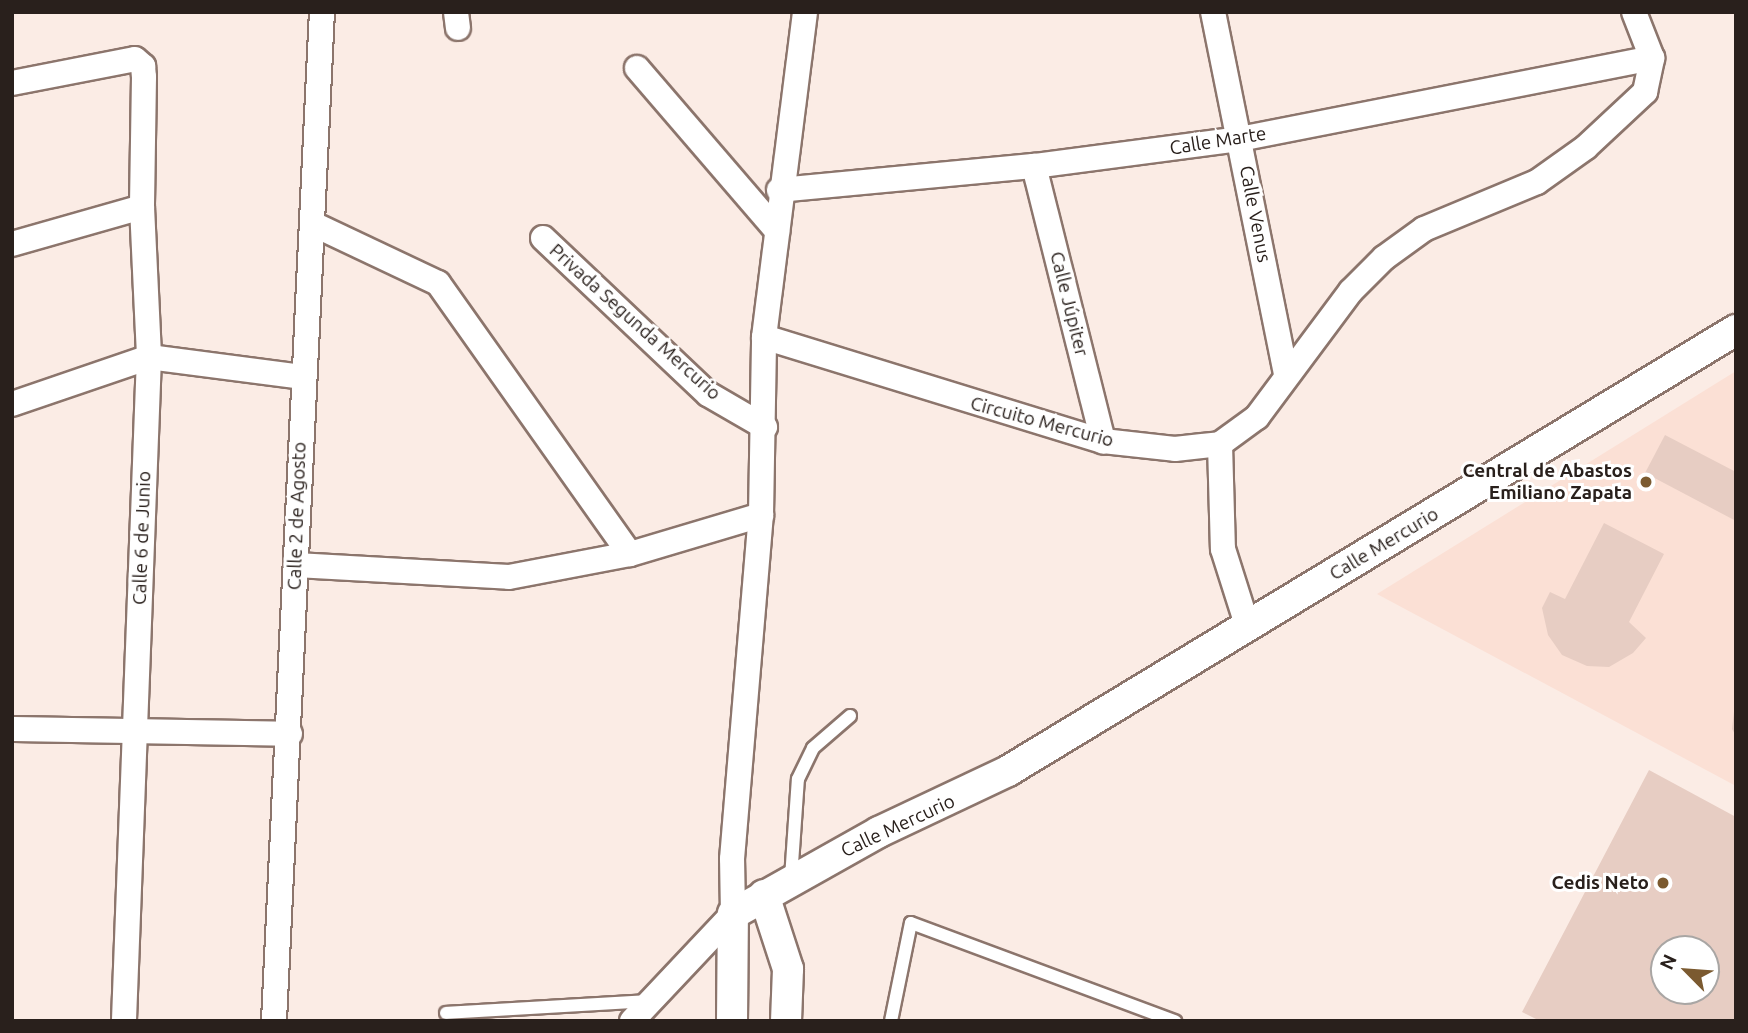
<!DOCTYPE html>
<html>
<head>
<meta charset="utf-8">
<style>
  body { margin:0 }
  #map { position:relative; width:1748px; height:1033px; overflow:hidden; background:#fbece5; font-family:Ubuntu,sans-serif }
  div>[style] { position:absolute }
  .built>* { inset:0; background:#fbe0d5 }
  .building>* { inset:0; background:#e7cdc3 }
  .roads { filter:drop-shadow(2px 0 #8c756c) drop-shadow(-2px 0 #8c756c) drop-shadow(0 2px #8c756c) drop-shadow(0 -2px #8c756c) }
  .service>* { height:12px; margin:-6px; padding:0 6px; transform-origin:6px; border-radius:6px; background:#fff }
  .minor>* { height:24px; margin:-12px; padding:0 12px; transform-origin:12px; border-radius:12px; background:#fff }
  .tertiary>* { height:30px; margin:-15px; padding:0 15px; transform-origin:15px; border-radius:15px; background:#fff }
  .dots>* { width:19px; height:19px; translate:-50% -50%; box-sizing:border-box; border:4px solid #fff; border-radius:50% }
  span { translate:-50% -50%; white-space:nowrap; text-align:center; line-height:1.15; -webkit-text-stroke:6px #fff; paint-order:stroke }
  .street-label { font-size:19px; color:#29201c }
  .poi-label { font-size:19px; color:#29201c; font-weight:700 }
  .right { translate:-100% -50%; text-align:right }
  .frame { position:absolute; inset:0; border:14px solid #29201c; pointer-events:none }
  .north { position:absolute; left:1650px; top:935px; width:70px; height:70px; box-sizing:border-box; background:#fff; border:2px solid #a9a6a4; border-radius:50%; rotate:295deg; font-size:19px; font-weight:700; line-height:28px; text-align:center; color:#29201c }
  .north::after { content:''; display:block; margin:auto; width:24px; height:32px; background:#7b5a30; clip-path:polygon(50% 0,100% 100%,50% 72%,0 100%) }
</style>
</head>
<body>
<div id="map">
  <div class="built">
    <div style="clip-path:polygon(1736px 371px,1736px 786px,1377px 594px)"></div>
  </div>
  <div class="building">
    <div style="clip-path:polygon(1665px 435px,1736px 472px,1736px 521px,1645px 473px)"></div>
    <div style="clip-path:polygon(1604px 523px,1664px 554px,1629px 622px,1646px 638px,1633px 653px,1609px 667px,1587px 666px,1562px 655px,1548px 635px,1542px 608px,1550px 592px,1565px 599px)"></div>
    <div style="clip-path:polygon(1736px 694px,1736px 736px,1732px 729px)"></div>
    <div style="clip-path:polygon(evenodd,1649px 770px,1736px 817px,1736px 1021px,1540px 1021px,1522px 1012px,1649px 770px,1664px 949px,1706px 949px,1706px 991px,1664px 991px,1664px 949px)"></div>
  </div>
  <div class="roads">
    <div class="service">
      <div style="left:791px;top:878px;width:99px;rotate:-86deg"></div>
      <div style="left:798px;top:779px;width:34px;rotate:-64deg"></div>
      <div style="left:813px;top:748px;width:49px;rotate:-40.9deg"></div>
      <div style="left:446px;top:1013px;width:202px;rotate:-3.4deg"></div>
      <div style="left:891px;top:1021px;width:100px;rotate:-78.5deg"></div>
      <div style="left:911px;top:923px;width:282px;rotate:20.4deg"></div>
    </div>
    <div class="minor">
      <div style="left:456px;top:12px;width:16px;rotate:83deg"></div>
      <div style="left:1213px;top:12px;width:370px;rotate:78.6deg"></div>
      <div style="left:637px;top:68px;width:215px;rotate:49.3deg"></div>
      <div style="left:12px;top:83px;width:125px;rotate:-11deg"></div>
      <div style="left:135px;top:59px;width:11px;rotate:41deg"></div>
      <div style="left:143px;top:66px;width:11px;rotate:85deg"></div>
      <div style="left:144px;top:77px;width:130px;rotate:90.9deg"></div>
      <div style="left:142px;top:207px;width:150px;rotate:87.3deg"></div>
      <div style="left:149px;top:357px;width:664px;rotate:92.16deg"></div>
      <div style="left:1034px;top:166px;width:284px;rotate:75.9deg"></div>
      <div style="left:779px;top:190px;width:256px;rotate:-5.4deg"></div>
      <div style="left:1034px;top:166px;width:208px;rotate:-7.5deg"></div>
      <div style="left:1240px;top:139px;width:420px;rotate:-11.1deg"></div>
      <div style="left:313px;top:224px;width:138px;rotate:25.3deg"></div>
      <div style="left:438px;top:283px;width:332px;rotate:54.7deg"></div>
      <div style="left:543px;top:238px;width:227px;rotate:43.4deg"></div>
      <div style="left:708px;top:394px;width:66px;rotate:30.1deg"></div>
      <div style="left:12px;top:244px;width:135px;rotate:-15.9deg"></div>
      <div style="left:764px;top:337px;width:355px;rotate:17.1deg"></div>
      <div style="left:1103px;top:441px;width:72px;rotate:6.3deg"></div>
      <div style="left:1175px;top:449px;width:45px;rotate:-6.3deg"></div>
      <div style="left:1220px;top:444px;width:46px;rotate:-36.1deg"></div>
      <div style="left:1257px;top:417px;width:157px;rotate:-53.3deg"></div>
      <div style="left:1351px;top:291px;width:47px;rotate:-45deg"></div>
      <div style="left:1384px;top:258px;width:49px;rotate:-35.9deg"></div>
      <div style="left:1424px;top:229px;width:122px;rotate:-22.6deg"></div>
      <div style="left:1537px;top:182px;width:60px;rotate:-35.5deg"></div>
      <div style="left:1586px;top:147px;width:81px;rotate:-43deg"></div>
      <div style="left:1645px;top:92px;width:35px;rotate:-78deg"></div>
      <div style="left:1652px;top:58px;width:49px;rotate:-111.4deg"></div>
      <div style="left:12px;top:404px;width:145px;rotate:-18.9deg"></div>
      <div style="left:149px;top:357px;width:154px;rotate:7.4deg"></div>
      <div style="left:1220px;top:444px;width:105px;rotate:88.4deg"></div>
      <div style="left:1223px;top:549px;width:83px;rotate:72.4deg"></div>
      <div style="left:296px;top:565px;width:213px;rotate:3.2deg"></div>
      <div style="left:509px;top:577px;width:123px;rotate:-10.8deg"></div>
      <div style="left:630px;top:554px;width:137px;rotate:-16.6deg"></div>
      <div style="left:12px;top:729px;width:278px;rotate:1deg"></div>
      <div style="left:274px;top:1021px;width:1010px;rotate:-87.28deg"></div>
      <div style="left:632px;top:1021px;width:147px;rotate:-46.7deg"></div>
      <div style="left:733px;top:914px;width:55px;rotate:-91deg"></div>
      <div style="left:732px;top:859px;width:345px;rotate:-85.2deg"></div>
      <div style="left:761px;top:515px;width:178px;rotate:-89deg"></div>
      <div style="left:764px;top:337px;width:328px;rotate:-82.8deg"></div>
    </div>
    <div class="tertiary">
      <div style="left:764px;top:895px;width:78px;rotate:72deg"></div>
      <div style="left:788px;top:969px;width:52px;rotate:92.2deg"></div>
      <div style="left:732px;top:1021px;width:107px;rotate:-89.5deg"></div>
      <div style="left:733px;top:914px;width:167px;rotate:-29.3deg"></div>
      <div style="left:879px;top:832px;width:143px;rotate:-25.3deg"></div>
      <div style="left:1008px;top:771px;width:851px;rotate:-31.21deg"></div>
    </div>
  </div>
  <div class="dots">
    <div style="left:1646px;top:482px;background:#7b5a30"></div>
    <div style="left:1663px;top:883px;background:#7b5a30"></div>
  </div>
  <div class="street-label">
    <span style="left:1218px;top:141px;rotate:-9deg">Calle Marte</span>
    <span style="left:1255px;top:214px;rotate:79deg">Calle Venus</span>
    <span style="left:1069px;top:304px;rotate:76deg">Calle Júpiter</span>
    <span style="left:635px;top:322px;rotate:42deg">Privada Segunda Mercurio</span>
    <span style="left:1042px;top:422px;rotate:15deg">Circuito Mercurio</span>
    <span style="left:297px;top:516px;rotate:-88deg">Calle 2 de Agosto</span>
    <span style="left:142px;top:538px;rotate:-88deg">Calle 6 de Junio</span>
    <span style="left:1384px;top:544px;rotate:-31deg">Calle Mercurio</span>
    <span style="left:898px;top:826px;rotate:-25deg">Calle Mercurio</span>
  </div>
  <div class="poi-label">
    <span class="right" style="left:1632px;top:482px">Central de Abastos<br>Emiliano Zapata</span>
    <span class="right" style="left:1649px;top:883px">Cedis Neto</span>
  </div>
  <div class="frame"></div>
  <div class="north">N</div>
</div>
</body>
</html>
